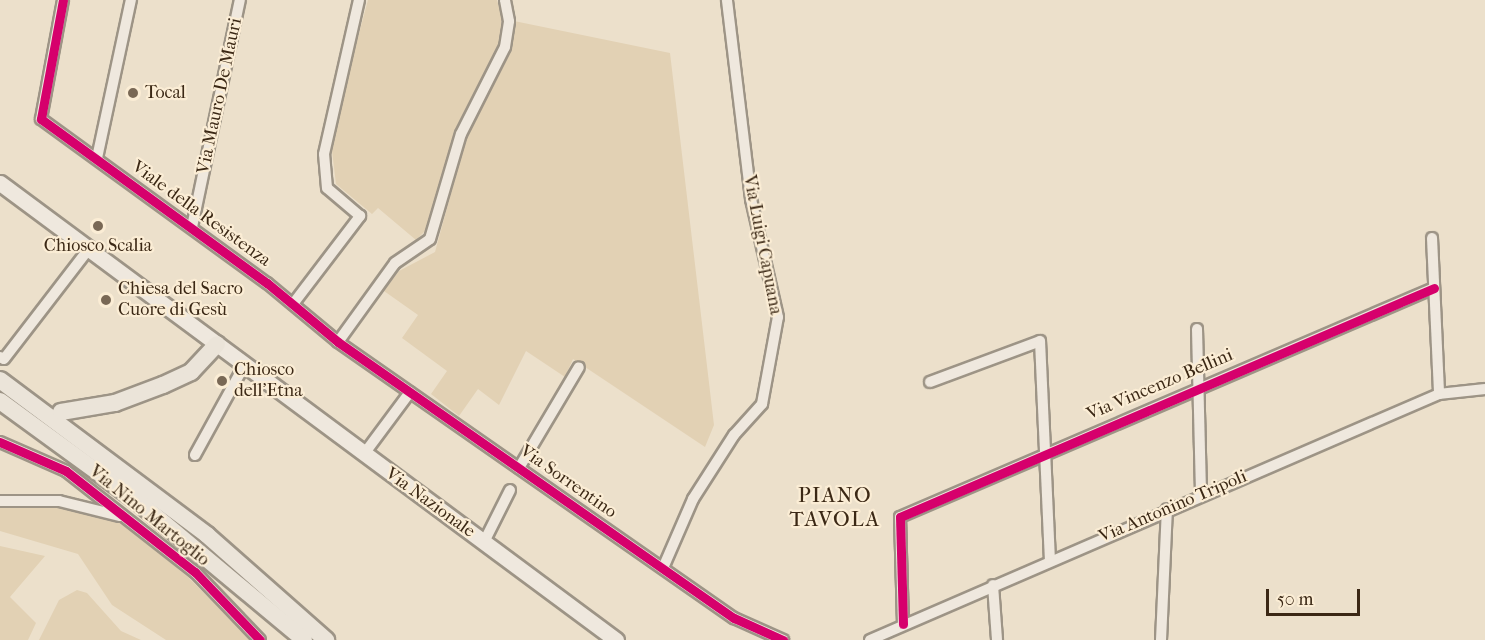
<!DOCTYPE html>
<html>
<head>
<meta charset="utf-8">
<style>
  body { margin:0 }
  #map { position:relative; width:1485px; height:640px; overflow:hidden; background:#ece0cb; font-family:"IM FELL French Canon",serif }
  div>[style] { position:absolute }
  .green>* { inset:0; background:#e2d1b4 }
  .roads { filter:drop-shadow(2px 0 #9d9486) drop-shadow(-2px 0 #9d9486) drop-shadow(0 2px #9d9486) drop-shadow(0 -2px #9d9486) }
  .street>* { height:10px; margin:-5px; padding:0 5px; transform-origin:5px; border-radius:5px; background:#efe8de }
  .secondary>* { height:15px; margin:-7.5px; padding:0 7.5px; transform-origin:7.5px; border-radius:7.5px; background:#efe8de }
  .primary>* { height:16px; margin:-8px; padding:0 8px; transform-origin:8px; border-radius:8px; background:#ebe4d9 }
  .cycleway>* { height:9px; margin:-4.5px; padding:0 4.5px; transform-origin:4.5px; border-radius:4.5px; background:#d6006c }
  .dots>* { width:16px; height:16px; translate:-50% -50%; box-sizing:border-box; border:3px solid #fbedd5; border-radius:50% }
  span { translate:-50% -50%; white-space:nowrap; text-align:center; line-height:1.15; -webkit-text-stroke:4.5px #fbedd5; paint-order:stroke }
  .poi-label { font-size:18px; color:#3b2815 }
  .left { translate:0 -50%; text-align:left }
  .street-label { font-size:18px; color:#3b2815 }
  .quarter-label { font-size:21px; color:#3b2815; letter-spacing:1.5px }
  .scale { position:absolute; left:1266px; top:589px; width:94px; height:27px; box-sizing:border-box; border:3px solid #3b2815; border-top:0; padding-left:8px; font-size:18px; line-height:21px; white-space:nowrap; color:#3b2815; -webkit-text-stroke:4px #fbedd5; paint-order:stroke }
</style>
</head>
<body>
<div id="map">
  <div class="green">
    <div style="clip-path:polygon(368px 0,497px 0,502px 16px,499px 47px,461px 119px,428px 228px,416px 240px,378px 208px,372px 214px,336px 184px,332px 151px,338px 112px)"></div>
    <div style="clip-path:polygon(514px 21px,670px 53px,714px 425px,705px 447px,573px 359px,565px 377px,526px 351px,499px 405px,478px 389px,459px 416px,431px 394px,447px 371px,402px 338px,418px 315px,384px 291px,399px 271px,435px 252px,470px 124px,511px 47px)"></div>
    <div style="clip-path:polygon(41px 503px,118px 520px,188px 577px,250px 640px,166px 640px,112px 605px,78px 554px,0 531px,0 506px)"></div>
    <div style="clip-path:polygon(0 546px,45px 556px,10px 597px,36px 623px,28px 640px,0 640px)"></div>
    <div style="clip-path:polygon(77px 590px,87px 593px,121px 631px,141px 640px,39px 640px,59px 600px)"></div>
  </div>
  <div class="roads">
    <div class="street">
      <div style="left:63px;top:0;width:121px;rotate:100.5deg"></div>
      <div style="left:41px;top:119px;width:279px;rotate:36deg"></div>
      <div style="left:267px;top:283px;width:92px;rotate:39.7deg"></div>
      <div style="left:338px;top:342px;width:483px;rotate:34.9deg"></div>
      <div style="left:734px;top:618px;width:54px;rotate:24.2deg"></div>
      <div style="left:97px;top:158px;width:162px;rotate:-77.9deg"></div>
      <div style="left:192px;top:227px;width:232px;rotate:-78.1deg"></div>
      <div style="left:1432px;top:238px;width:156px;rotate:87.4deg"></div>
      <div style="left:293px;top:304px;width:111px;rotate:-52.7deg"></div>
      <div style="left:360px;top:216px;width:43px;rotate:-139.7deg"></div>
      <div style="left:327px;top:188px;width:34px;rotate:-95deg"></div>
      <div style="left:324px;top:154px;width:158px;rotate:-77.2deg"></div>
      <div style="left:1197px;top:329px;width:166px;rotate:88.6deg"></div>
      <div style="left:338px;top:342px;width:97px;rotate:-54.2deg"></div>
      <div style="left:395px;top:263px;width:42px;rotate:-34.4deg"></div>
      <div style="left:430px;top:239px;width:109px;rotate:-73.6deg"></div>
      <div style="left:461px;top:134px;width:97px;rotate:-63.2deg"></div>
      <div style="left:505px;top:47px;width:26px;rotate:-81deg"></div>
      <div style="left:509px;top:21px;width:21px;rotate:-101deg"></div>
      <div style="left:0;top:357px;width:4px;rotate:27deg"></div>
      <div style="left:4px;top:359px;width:138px;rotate:-52.4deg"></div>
      <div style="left:930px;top:382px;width:117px;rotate:-20.4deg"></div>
      <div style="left:1040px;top:341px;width:219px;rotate:87.4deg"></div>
      <div style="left:0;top:442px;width:72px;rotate:23.7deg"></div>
      <div style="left:66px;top:471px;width:164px;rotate:38.1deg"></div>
      <div style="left:195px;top:572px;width:94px;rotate:46.3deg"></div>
      <div style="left:364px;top:454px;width:77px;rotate:-53.4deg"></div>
      <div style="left:195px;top:455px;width:104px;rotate:-61.2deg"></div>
      <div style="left:519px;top:468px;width:117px;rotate:-59.3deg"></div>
      <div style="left:0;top:501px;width:59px"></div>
      <div style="left:59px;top:501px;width:63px;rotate:13.8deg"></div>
      <div style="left:484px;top:542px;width:58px;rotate:-63.4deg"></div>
      <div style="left:663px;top:568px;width:75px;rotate:-66.5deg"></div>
      <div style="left:693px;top:499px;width:76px;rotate:-57.4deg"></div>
      <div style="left:734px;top:435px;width:42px;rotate:-47.9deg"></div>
      <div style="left:762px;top:404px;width:88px;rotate:-79.6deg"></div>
      <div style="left:778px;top:317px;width:121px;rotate:-102.9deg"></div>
      <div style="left:751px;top:199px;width:200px;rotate:-96.9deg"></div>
      <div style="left:993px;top:585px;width:55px;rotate:85.8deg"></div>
      <div style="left:903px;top:624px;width:107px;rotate:-91.6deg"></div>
      <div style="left:900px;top:517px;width:581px;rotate:-23.21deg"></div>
      <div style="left:870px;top:640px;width:620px;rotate:-23.38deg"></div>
      <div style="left:1439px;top:394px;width:46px;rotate:-6.2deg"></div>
      <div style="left:1161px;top:640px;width:131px;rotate:-87.4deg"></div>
    </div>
    <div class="secondary">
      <div style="left:0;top:183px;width:767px;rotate:36.57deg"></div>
    </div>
    <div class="primary">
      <div style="left:0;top:380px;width:259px;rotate:36.8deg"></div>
      <div style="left:207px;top:535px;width:159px;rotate:41.4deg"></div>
      <div style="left:0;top:401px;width:175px;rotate:36.1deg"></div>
      <div style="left:141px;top:504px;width:212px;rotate:39.8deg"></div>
      <div style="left:61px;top:412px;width:55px;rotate:-9.5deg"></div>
      <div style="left:115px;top:403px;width:51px;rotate:-20.6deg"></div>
      <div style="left:163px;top:385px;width:31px;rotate:-25deg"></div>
      <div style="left:191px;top:372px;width:38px;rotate:-47deg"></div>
    </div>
  </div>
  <div class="cycleway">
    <div style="left:63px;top:0;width:121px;rotate:100.5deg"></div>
    <div style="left:41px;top:119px;width:279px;rotate:36deg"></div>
    <div style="left:267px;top:283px;width:92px;rotate:39.7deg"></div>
    <div style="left:338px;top:342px;width:483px;rotate:34.9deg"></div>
    <div style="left:734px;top:618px;width:54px;rotate:24.2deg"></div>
    <div style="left:0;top:442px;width:72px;rotate:23.7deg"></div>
    <div style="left:66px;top:471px;width:164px;rotate:38.1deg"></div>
    <div style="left:195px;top:572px;width:94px;rotate:46.3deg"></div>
    <div style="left:903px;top:624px;width:107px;rotate:-91.6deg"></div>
    <div style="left:900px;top:517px;width:581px;rotate:-23.21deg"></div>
  </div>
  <div class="dots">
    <div style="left:133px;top:93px;background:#796855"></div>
    <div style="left:98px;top:226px;background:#796855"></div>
    <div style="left:106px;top:300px;background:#796855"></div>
    <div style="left:222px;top:381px;background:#796855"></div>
  </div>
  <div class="poi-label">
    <span class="left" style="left:145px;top:93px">Tocal</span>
    <span style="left:98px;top:246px">Chiosco Scalia</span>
    <span class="left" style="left:118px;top:300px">Chiesa del Sacro<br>Cuore di Gesù</span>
    <span class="left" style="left:234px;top:381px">Chiosco<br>dell'Etna</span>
  </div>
  <div class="street-label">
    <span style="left:220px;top:96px;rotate:-78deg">Via Mauro De Mauri</span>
    <span style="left:201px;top:214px;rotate:36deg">Viale della Resistenza</span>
    <span style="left:762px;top:245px;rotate:79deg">Via Luigi Capuana</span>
    <span style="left:1160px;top:385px;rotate:-23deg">Via Vincenzo Bellini</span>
    <span style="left:568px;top:482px;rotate:35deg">Via Sorrentino</span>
    <span style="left:430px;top:503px;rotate:36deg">Via Nazionale</span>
    <span style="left:1173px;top:507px;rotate:-23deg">Via Antonino Tripoli</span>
    <span style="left:149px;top:516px;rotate:39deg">Via Nino Martoglio</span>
  </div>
  <div class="quarter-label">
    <span style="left:835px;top:507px">PIANO<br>TAVOLA</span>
  </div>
  <div class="scale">50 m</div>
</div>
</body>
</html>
